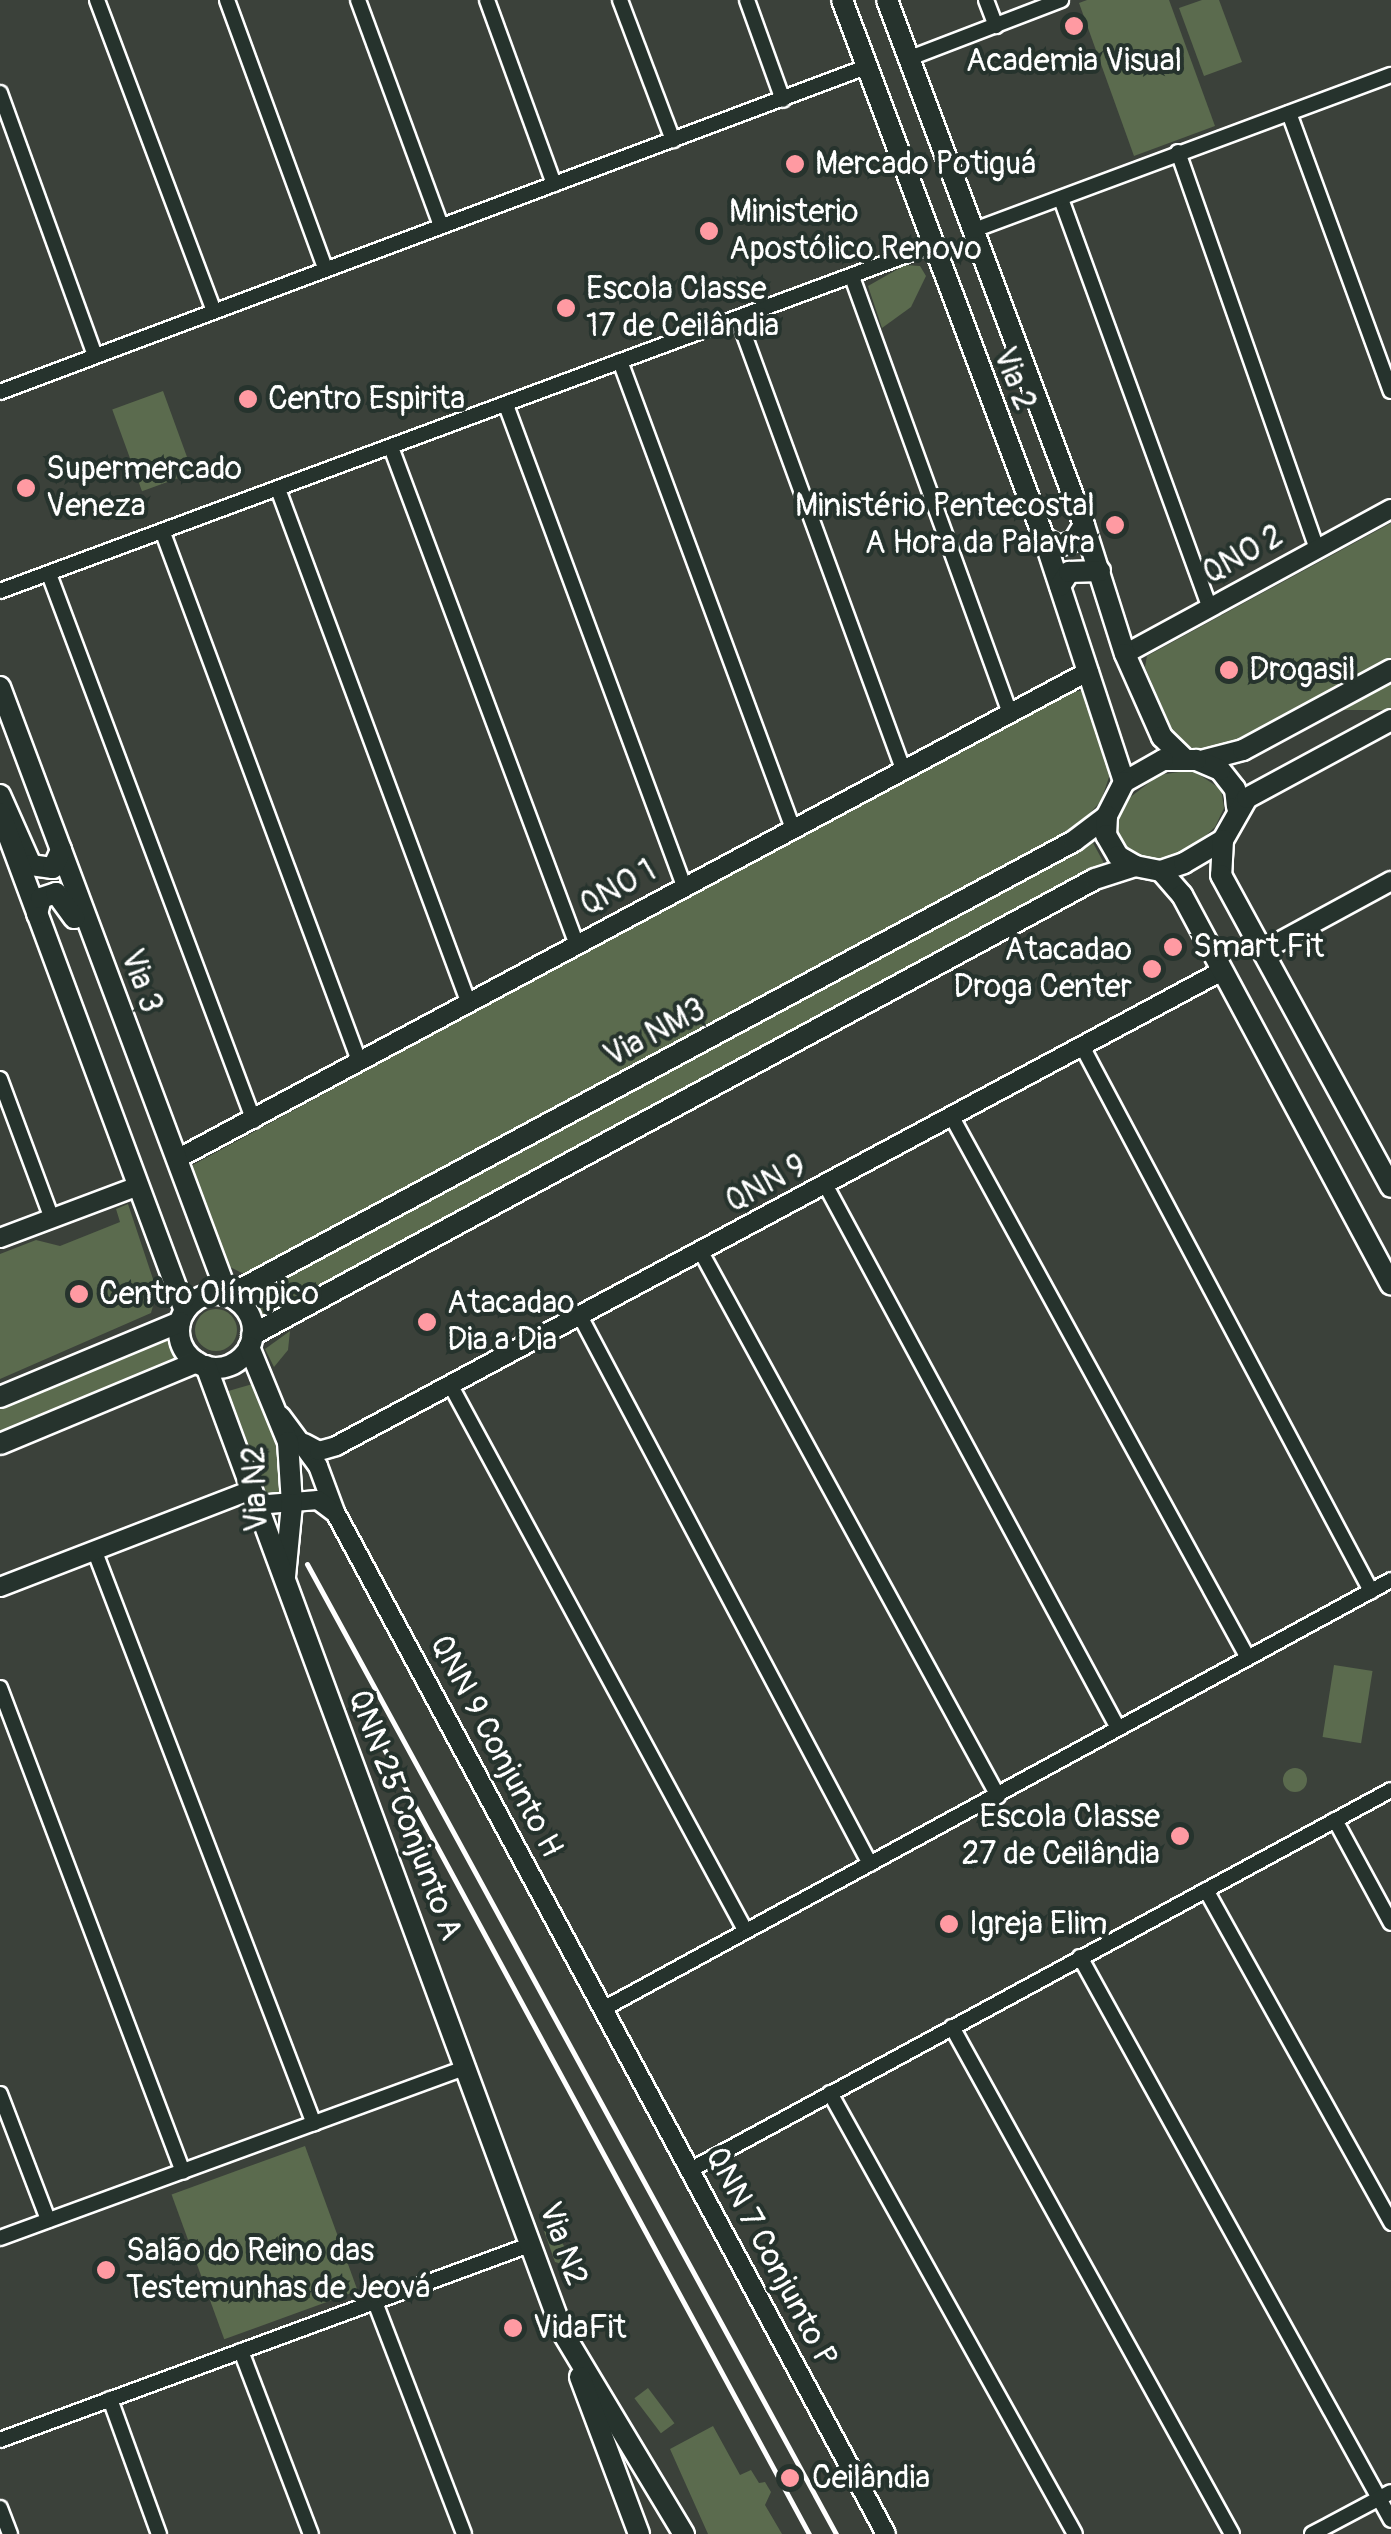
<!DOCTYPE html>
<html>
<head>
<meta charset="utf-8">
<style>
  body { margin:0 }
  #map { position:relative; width:1391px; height:2534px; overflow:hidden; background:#3b413a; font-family:Pangolin,sans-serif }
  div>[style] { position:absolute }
  .green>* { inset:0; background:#5b6b4e; transform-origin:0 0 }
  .round { border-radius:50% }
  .roads { filter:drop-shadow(2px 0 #fff) drop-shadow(-2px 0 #fff) drop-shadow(0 2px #fff) drop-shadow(0 -2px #fff) }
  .minor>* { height:14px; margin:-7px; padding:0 7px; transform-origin:7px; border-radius:7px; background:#26332d }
  .tertiary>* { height:18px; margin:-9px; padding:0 9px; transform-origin:9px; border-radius:9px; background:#26332d }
  .secondary>* { height:20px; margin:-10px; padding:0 10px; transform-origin:10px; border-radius:10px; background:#26332d }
  .secondary>.ring { margin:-10px; padding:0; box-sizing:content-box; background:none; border:20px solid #26332d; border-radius:50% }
  .rail>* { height:5px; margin:-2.5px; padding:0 2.5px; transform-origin:2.5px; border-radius:2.5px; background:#fff }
  .dots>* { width:28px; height:28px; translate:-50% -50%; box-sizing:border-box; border:5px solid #26332d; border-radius:50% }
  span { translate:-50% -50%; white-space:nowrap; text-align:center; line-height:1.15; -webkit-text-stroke:8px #26332d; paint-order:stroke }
  .poi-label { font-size:32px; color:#fff }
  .left { translate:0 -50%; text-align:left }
  .right { translate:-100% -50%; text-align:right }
  .street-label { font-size:32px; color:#fff }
</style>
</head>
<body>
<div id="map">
  <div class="green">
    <div style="clip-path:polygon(1087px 0,1169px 0,1215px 126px,1134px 156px,1079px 3px)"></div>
    <div style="clip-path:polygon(1202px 0,1219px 0,1242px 62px,1204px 76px,1179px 8px)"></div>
    <div style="clip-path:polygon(905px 265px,920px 266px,926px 276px,911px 307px,882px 328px,868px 286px)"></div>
    <div style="left:163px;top:391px;width:87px;height:54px;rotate:70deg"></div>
    <div style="clip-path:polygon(1391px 523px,1391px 659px,1225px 749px,1194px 749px,1175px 737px,1145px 667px,1147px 656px)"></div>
    <div style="left:1391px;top:680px;width:30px;height:179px;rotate:90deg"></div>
    <div style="clip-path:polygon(1091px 689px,1110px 774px,1101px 801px,1074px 831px,246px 1275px,224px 1264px,189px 1167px,1061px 694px)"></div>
    <div style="clip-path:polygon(1192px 770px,1221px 789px,1224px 808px,1215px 827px,1198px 843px,1166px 858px,1143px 859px,1124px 849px,1115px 827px,1124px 802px,1159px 775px)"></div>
    <div style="clip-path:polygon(1092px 841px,1105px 865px,277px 1312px,264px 1315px,249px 1297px)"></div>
    <div style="clip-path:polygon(128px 1204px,157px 1291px,151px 1313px,0 1379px,0 1254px,36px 1240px,60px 1246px,120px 1222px,116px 1209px)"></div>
    <div class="round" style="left:195px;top:1309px;width:42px;height:42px"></div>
    <div style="clip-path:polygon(290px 1331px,288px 1350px,274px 1367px,265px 1349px)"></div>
    <div style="clip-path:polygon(172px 1334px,181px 1359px,0 1435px,0 1403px)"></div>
    <div style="clip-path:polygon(256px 1383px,275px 1418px,283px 1496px,264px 1495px,225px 1392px)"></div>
    <div style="left:1334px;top:1665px;width:39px;height:73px;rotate:9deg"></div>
    <div class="round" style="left:1283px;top:1768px;width:24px;height:24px"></div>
    <div style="left:305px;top:2146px;width:154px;height:142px;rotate:70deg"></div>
    <div style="clip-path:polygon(554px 2228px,569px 2255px,565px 2265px,555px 2262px,544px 2231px)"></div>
    <div style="left:648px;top:2388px;width:44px;height:17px;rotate:53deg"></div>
    <div style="clip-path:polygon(713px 2426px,740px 2475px,751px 2470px,759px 2483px,765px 2482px,771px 2492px,765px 2505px,782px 2534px,708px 2534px,670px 2449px)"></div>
  </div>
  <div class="roads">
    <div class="minor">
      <div style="left:97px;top:0;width:330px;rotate:69.4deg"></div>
      <div style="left:227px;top:0;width:285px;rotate:69.9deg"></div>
      <div style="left:358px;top:0;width:240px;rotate:69.8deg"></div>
      <div style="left:487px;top:0;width:196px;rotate:70deg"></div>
      <div style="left:620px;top:0;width:150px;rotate:69.3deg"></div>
      <div style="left:747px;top:0;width:106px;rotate:70.2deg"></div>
      <div style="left:986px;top:0;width:28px;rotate:69deg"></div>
      <div style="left:910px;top:58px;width:162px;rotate:-21deg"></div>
      <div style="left:0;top:93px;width:276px;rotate:70.1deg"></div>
      <div style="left:1289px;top:113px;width:296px;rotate:69.9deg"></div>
      <div style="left:1178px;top:152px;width:421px;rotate:70.7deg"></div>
      <div style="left:1061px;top:199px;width:435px;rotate:70deg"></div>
      <div style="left:974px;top:230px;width:445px;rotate:-20.4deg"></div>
      <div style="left:852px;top:277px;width:461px;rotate:70.1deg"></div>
      <div style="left:738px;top:318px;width:478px;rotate:69.9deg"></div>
      <div style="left:620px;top:361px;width:498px;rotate:69.7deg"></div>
      <div style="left:0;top:392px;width:925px;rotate:-20.57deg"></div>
      <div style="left:506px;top:405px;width:513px;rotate:69.69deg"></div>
      <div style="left:392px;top:450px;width:528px;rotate:69.51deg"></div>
      <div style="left:278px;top:489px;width:549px;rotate:69.65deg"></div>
      <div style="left:163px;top:533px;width:563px;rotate:69.63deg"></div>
      <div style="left:49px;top:574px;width:584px;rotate:69.46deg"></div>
      <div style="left:0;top:591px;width:993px;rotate:-20.33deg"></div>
      <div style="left:1083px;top:1048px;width:615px;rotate:62.06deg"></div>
      <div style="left:0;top:1079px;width:149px;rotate:69.6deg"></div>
      <div style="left:953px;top:1119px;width:614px;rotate:61.31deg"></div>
      <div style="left:826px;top:1186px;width:616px;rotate:61.69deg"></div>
      <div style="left:701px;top:1252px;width:620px;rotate:61.37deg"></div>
      <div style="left:580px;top:1316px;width:620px;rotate:62.11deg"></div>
      <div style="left:451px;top:1386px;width:618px;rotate:61.61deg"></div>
      <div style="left:95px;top:1552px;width:612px;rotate:69.05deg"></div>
      <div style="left:0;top:1688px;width:517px;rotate:69.29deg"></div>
      <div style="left:1335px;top:1820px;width:117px;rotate:61.5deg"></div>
      <div style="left:1206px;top:1890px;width:381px;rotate:60.9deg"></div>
      <div style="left:1080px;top:1957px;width:643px;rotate:61.08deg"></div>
      <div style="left:603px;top:2009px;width:897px;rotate:-28.56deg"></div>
      <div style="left:952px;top:2027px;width:579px;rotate:61.09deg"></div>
      <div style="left:830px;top:2093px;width:504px;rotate:60.95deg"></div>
      <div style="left:0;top:2094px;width:135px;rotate:69.1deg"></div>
      <div style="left:690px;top:2170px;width:797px;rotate:-28.46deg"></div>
      <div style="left:0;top:2238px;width:497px;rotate:-20.1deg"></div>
      <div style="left:375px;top:2302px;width:248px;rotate:69deg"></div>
      <div style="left:241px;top:2351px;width:196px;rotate:69.1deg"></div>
      <div style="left:110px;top:2399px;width:144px;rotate:70.1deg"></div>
      <div style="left:0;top:2440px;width:567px;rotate:-20.22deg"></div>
      <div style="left:0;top:2508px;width:28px;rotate:69deg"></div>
      <div style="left:1312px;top:2534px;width:89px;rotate:-28deg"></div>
    </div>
    <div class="tertiary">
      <div style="left:1125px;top:654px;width:303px;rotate:-28.6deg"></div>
      <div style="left:1264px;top:950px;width:145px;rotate:-28.5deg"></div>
      <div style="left:177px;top:1159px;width:1034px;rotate:-28.15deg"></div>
      <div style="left:0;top:1238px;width:147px;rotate:-20.6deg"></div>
      <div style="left:281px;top:1416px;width:62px;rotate:53.5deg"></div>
      <div style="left:318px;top:1466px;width:49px;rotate:69.7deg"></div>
      <div style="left:335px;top:1512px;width:1161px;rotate:61.67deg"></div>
      <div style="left:304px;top:1443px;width:17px;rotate:28deg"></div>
      <div style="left:319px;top:1451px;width:18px;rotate:-16deg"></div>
      <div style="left:336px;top:1446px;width:1005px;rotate:-28.2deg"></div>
      <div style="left:256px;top:1505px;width:62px;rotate:-4.6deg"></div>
      <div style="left:318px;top:1500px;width:20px;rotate:37deg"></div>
      <div style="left:0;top:1587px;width:269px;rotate:-21.1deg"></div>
    </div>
    <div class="secondary">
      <div style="left:842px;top:0;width:575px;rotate:69.42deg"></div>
      <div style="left:1044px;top:538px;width:257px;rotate:71.8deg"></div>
      <div style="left:887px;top:0;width:561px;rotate:69.43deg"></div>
      <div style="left:1084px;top:525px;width:135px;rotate:72.4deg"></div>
      <div style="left:1125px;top:654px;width:91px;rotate:66deg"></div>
      <div style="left:1162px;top:737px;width:30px;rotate:44deg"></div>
      <div style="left:1044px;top:538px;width:17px;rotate:28deg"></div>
      <div style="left:1059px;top:546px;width:16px;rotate:-18deg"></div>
      <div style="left:1074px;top:541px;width:19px;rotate:-58deg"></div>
      <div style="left:1060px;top:586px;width:17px;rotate:-57deg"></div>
      <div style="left:1069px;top:572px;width:31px;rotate:-2deg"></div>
      <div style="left:0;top:687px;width:650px;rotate:69.47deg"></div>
      <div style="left:228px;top:1296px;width:961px;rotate:-28.27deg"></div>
      <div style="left:1074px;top:841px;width:41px;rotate:-37.1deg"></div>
      <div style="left:1201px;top:761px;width:43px;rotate:-14.7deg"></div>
      <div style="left:1243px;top:750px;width:168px;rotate:-28.4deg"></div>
      <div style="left:0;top:795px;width:77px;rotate:66.1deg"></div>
      <div style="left:31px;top:865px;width:22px;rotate:8deg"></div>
      <div style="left:53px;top:868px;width:20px;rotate:-66deg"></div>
      <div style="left:1237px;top:807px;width:18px;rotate:-96deg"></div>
      <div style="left:1235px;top:789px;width:24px;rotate:-128deg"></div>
      <div style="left:1220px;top:770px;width:26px;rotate:-157deg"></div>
      <div style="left:1196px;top:760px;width:33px;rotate:180deg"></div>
      <div style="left:1163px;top:760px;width:45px;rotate:150.6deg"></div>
      <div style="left:1124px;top:782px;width:38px;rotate:117deg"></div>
      <div style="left:1107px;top:816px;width:19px;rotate:93deg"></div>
      <div style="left:1106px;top:835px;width:24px;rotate:60deg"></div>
      <div style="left:1118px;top:856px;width:20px;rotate:30deg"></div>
      <div style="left:1135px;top:866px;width:26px;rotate:11deg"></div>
      <div style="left:1161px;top:871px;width:24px;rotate:-19deg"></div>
      <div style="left:1184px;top:863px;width:45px;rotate:-30.5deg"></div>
      <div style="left:1223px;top:840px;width:48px;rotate:-60.3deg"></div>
      <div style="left:1247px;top:798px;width:164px;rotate:-28.4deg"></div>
      <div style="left:0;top:813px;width:531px;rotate:69.62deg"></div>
      <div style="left:1223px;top:840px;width:35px;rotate:93deg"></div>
      <div style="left:1221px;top:875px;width:355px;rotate:61.4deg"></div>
      <div style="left:1161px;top:871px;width:32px;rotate:49deg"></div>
      <div style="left:1182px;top:895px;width:442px;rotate:61.8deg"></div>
      <div style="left:37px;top:914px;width:16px;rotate:-76deg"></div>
      <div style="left:41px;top:898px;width:16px;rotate:-18deg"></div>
      <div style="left:56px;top:893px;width:31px;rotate:54deg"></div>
      <div class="ring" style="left:179px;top:1294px;width:54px;height:54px"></div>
      <div style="left:252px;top:1335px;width:958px;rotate:-28.41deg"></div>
      <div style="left:1095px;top:879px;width:42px;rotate:-18deg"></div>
      <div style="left:249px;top:1347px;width:103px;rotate:67.7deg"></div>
      <div style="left:288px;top:1442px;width:62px;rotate:86.3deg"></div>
      <div style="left:292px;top:1504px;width:73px;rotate:95.5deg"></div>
      <div style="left:206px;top:1366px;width:1031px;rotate:69.74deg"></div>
      <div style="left:563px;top:2333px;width:235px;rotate:59deg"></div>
      <div style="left:0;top:1397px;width:195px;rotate:-22.6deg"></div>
      <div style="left:0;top:1444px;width:213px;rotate:-22.6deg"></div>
      <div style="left:580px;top:2377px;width:168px;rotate:69.4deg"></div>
    </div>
  </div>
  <div class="rail">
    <div style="left:307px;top:1564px;width:1105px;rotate:61.39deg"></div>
    <div style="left:362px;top:1708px;width:939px;rotate:61.58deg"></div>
  </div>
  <div class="dots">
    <div style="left:1074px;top:26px;background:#ff9aa2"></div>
    <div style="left:795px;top:164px;background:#ff9aa2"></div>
    <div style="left:709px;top:231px;background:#ff9aa2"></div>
    <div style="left:566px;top:308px;background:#ff9aa2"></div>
    <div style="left:248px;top:399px;background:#ff9aa2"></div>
    <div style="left:26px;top:488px;background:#ff9aa2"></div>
    <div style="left:1115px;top:525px;background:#ff9aa2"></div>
    <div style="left:1229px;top:670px;background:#ff9aa2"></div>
    <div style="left:1173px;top:947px;background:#ff9aa2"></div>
    <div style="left:1152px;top:969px;background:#ff9aa2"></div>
    <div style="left:79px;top:1294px;background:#ff9aa2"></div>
    <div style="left:427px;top:1322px;background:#ff9aa2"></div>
    <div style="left:1180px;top:1836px;background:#ff9aa2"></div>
    <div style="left:949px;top:1924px;background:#ff9aa2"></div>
    <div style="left:106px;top:2270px;background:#ff9aa2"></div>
    <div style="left:513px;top:2328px;background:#ff9aa2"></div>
    <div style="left:790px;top:2478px;background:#ff9aa2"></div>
  </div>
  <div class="poi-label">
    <span style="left:1074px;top:61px">Academia Visual</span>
    <span class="left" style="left:815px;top:164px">Mercado Potiguá</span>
    <span class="left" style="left:729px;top:231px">Ministerio<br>Apostólico Renovo</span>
    <span class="left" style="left:586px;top:308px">Escola Classe<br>17 de Ceilândia</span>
    <span class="left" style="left:268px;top:399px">Centro Espirita</span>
    <span class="left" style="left:46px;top:488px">Supermercado<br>Veneza</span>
    <span class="right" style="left:1095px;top:525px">Ministério Pentecostal<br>A Hora da Palavra</span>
    <span class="left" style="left:1249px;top:670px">Drogasil</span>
    <span class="left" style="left:1193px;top:947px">Smart Fit</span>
    <span class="right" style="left:1132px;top:969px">Atacadao<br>Droga Center</span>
    <span class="left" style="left:99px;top:1294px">Centro Olímpico</span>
    <span class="left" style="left:447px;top:1322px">Atacadao<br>Dia a Dia</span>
    <span class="right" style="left:1160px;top:1836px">Escola Classe<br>27 de Ceilândia</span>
    <span class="left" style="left:969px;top:1924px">Igreja Elim</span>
    <span class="left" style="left:126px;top:2270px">Salão do Reino das<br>Testemunhas de Jeová</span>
    <span class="left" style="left:533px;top:2328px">VidaFit</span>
    <span class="left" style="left:812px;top:2478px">Ceilândia</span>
  </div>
  <div class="street-label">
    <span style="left:1014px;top:379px;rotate:69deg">Via 2</span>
    <span style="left:1243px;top:555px;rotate:-29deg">QNO 2</span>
    <span style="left:618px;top:888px;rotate:-29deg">QNO 1</span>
    <span style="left:141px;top:981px;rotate:70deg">Via 3</span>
    <span style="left:655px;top:1033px;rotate:-28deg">Via NM3</span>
    <span style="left:766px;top:1184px;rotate:-28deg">QNN 9</span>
    <span style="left:256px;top:1489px;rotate:-92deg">Via N2</span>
    <span style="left:496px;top:1746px;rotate:62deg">QNN 9 Conjunto H</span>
    <span style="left:405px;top:1815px;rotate:69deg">QNN 25 Conjunto A</span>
    <span style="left:563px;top:2244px;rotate:70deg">Via N2</span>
    <span style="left:771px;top:2257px;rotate:62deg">QNN 7 Conjunto P</span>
  </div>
</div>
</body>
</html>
